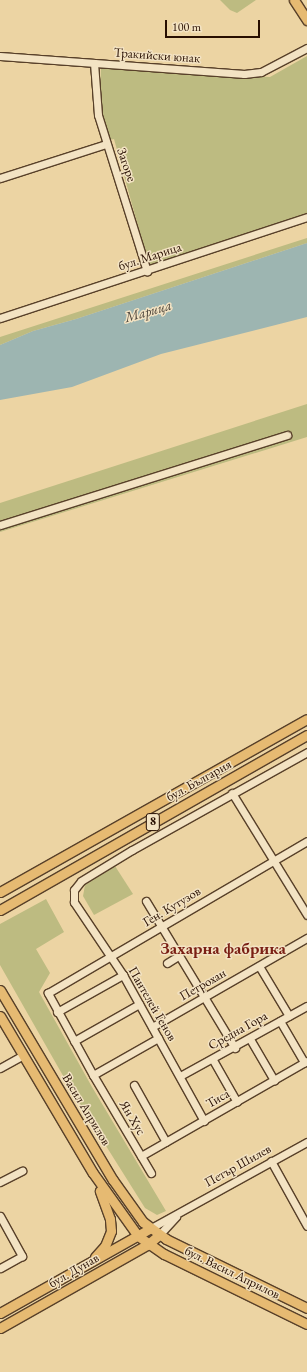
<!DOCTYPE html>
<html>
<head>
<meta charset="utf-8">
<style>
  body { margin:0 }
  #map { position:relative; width:307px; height:1372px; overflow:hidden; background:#ecd4a3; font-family:"EB Garamond",serif }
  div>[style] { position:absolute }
  .green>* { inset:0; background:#bdbb81 }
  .water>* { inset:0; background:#9db5b1 }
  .roads { filter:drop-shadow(1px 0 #584029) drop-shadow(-1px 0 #584029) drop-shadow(0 1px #584029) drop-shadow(0 -1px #584029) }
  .minor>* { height:7px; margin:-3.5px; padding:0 3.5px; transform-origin:3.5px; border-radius:3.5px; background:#f3e3c3 }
  .major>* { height:9px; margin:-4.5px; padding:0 4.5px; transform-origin:4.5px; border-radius:4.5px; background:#e6ba72 }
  span { translate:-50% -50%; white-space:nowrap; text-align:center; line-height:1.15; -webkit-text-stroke:3px #f3e3c3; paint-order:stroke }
  .shield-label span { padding:1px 3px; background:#f3e3c3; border:1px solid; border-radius:3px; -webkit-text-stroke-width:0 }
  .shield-label { font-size:12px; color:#270e00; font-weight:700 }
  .street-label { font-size:13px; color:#270e00 }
  .water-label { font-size:14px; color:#50483e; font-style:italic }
  .district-label { font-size:17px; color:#7a1f14; font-weight:700 }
  .scale { position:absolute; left:165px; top:20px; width:95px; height:18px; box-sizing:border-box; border:2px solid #270e00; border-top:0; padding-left:5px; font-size:12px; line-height:14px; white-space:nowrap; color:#270e00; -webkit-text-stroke:3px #f3e3c3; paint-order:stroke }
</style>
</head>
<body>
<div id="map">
  <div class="green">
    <div style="clip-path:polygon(220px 0,256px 0,237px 13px,230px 10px)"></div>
    <div style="clip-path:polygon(307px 56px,307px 213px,149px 266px,114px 139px,105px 141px,99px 113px,101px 68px,270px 77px)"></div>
    <div style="clip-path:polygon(307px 238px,307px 243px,76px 319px,33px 331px,0 345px,0 337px)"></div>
    <div style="clip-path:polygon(307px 404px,307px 437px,0 532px,0 503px)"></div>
    <div style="clip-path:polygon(115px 866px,133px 894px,94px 915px,83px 896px,85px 885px)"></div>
    <div style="clip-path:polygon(46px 899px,64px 932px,36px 949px,50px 973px,39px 992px,92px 1087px,166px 1211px,157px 1215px,145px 1208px,74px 1095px,0 965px,0 924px)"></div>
  </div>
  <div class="water">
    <div style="clip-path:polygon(307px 243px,307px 317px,161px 354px,72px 387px,0 400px,0 345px,33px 331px,76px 319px)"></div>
  </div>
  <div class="roads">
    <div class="minor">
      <div style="left:0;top:56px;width:245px;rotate:4.2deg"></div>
      <div style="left:244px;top:74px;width:17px;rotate:-7deg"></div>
      <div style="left:261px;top:72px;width:52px;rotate:-27.6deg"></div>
      <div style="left:94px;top:63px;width:52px;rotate:85.6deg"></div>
      <div style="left:98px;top:115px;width:164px;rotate:72.6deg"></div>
      <div style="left:0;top:178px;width:111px;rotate:-17.8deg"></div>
      <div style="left:0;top:318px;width:323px;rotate:-18.2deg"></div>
      <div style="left:0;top:525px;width:301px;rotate:-17.4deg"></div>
      <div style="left:232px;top:793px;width:143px;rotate:58.4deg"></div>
      <div style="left:146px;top:901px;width:172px;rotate:58.8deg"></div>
      <div style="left:167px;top:963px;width:13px;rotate:-32deg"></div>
      <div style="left:259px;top:966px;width:58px;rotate:59deg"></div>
      <div style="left:57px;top:1012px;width:76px;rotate:-29.3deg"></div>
      <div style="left:280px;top:1021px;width:48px;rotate:59.7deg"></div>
      <div style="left:152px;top:1027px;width:179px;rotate:-29.9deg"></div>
      <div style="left:250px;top:1039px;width:48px;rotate:59.7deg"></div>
      <div style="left:74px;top:1041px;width:75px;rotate:-29.6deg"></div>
      <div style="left:213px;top:1060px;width:48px;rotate:60.3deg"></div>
      <div style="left:0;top:1068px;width:26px;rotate:-29deg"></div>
      <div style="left:93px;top:1075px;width:75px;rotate:-29.6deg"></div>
      <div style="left:180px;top:1076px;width:145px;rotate:-28.9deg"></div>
      <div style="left:134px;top:1085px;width:65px;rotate:60.7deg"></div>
      <div style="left:204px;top:1121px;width:167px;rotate:-119deg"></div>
      <div style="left:123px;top:975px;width:88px;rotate:-123.9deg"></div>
      <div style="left:74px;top:902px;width:12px;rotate:-90deg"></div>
      <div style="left:74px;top:890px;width:11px;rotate:-52deg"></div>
      <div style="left:81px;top:881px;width:60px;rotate:-31.3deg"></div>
      <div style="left:132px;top:850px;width:201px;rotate:-29.2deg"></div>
      <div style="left:141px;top:1156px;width:191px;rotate:-29.8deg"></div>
      <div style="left:271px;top:1161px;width:74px;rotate:61deg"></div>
      <div style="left:151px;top:1173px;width:114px;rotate:-120.6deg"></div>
      <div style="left:93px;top:1075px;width:94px;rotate:-118.8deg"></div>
      <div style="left:48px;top:993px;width:300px;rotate:-30.4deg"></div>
      <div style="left:0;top:1182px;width:25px;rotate:-27deg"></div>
      <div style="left:0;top:1216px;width:46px;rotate:61.2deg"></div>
      <div style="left:22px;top:1256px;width:25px;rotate:151deg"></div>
      <div style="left:151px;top:1228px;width:178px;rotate:-28.9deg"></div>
      <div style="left:159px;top:1235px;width:25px;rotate:-47deg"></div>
    </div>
    <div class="major">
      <div style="left:294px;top:0;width:24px;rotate:57deg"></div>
      <div style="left:0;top:892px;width:352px;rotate:-29.4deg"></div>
      <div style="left:0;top:910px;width:353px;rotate:-29.7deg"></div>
      <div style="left:0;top:990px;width:221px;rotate:59.3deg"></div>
      <div style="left:113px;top:1180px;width:52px;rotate:54.5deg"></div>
      <div style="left:143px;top:1222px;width:29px;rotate:36deg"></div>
      <div style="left:166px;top:1239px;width:157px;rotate:26.1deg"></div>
      <div style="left:0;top:1016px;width:182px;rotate:59.4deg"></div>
      <div style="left:93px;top:1173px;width:77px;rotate:54.5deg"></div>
      <div style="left:138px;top:1236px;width:32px;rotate:35deg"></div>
      <div style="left:164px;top:1254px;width:159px;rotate:26.1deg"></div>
      <div style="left:95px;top:1257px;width:15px;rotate:-48deg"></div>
      <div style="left:105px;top:1246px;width:16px;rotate:-68deg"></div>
      <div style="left:111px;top:1231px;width:12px;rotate:-95deg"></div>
      <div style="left:110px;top:1219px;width:30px;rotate:-110deg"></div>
      <div style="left:0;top:1313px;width:173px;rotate:-29.4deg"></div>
      <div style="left:0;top:1328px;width:169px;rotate:-29.5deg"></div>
      <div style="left:147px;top:1245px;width:16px;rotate:-40deg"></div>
    </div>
  </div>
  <div class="shield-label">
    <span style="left:153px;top:822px">8</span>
  </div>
  <div class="street-label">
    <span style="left:157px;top:56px;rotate:4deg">Тракийски юнак</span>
    <span style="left:126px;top:165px;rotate:71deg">Загоре</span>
    <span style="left:150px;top:257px;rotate:-18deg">бул. Марица</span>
    <span style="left:199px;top:781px;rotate:-29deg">бул. България</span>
    <span style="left:172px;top:907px;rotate:-31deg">Ген. Кутузов</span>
    <span style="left:203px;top:985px;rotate:-30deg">Петрохан</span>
    <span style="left:152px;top:1004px;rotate:60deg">Пантелей Генов</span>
    <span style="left:238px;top:1031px;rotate:-29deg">Средна Гора</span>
    <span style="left:218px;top:1099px;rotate:-30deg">Тиса</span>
    <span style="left:86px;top:1110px;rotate:59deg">Васил Априлов</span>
    <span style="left:132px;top:1118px;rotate:59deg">Ян Хус</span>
    <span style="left:238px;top:1166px;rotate:-29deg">Петър Шилев</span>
    <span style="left:74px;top:1271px;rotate:-30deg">бул. Дунав</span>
    <span style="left:232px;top:1273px;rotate:26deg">бул. Васил Априлов</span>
  </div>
  <div class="water-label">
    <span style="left:148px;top:311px;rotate:-16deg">Марица</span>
  </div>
  <div class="district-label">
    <span style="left:223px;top:949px">Захарна фабрика</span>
  </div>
  <div class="scale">100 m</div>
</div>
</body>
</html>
